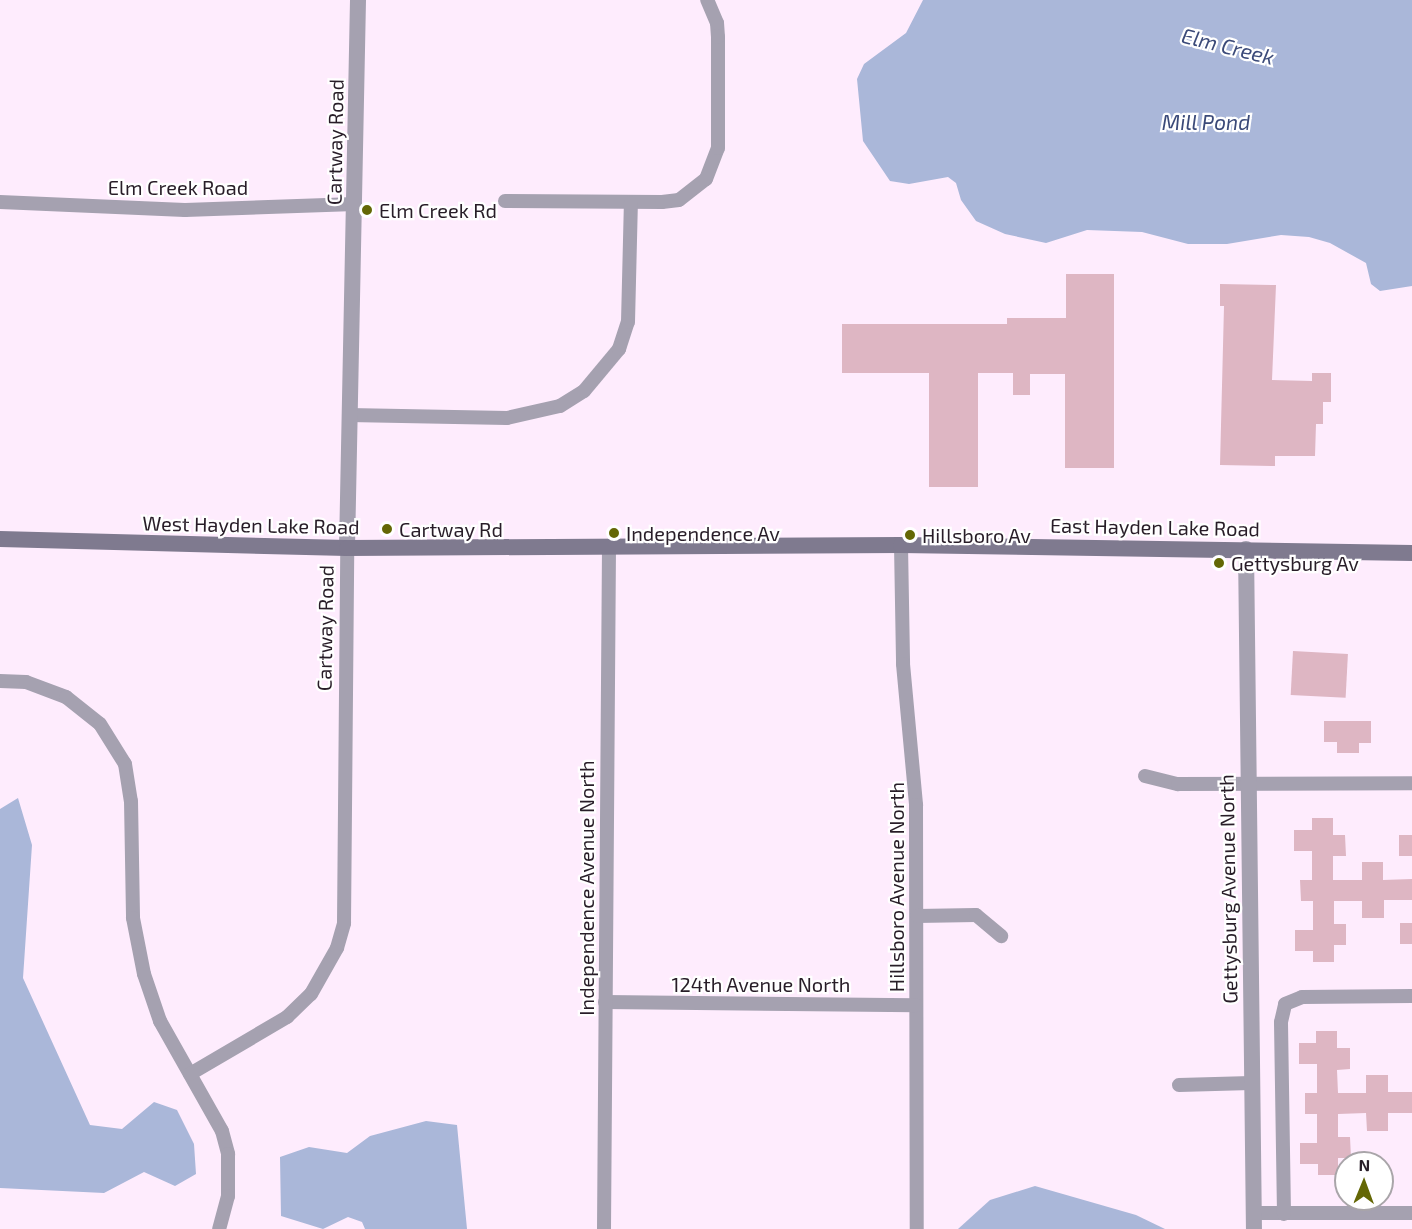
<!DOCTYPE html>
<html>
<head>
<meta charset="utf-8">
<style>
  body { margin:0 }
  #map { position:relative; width:1412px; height:1229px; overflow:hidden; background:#feecfd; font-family:"Exo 2",sans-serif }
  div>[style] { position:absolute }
  .water>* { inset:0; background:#aab7d9 }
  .building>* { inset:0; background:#deb6c3; transform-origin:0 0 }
  .minor>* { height:14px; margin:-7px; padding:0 7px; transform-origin:7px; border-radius:7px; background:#a5a1b0 }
  .tertiary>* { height:16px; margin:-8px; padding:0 8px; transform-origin:8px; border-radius:8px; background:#a5a1b0 }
  .secondary>* { height:16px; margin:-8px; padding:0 8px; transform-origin:8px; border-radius:8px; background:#7f7a8f }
  .dots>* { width:16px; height:16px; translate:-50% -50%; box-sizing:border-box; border:3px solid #fff; border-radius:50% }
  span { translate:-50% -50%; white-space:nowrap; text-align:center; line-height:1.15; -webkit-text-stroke:4.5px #fff; paint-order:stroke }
  .street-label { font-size:20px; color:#281d28 }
  .poi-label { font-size:20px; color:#281d28 }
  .left { translate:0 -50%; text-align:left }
  .water-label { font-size:21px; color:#3b4a79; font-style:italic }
  .north { position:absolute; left:1334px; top:1151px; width:60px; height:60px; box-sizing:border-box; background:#fff; border:2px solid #a9a5a9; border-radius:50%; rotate:1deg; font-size:16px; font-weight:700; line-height:24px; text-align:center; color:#281d28 }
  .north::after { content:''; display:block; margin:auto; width:21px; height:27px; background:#646705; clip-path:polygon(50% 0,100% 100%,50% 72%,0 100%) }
</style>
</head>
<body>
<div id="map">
  <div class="water">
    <div style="clip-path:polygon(923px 0,1412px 0,1412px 286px,1380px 291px,1371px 284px,1366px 263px,1330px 243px,1309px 237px,1281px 235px,1227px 244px,1188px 244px,1142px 232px,1087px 230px,1046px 243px,1005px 234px,976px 221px,961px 200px,956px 183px,948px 177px,909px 184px,890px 181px,863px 141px,857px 79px,864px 64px,906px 33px)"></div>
    <div style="clip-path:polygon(18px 798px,32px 845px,23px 978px,90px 1125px,122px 1129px,154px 1102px,177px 1110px,194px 1144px,196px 1174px,175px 1186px,144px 1172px,104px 1193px,0 1188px,0 809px)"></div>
    <div style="clip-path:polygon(426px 1121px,457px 1125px,467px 1229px,365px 1229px,362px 1222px,348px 1217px,323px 1229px,281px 1216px,280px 1157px,309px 1147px,347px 1153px,370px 1136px)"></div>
    <div style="clip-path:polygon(1035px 1186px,1136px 1215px,1165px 1229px,958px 1229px,990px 1200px)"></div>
  </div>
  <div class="building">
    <div style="clip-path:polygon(1066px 274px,1114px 274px,1114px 468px,1065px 468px,1065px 374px,1030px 374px,1030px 395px,1013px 395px,1013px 373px,978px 373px,978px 487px,929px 487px,929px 373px,842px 373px,842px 324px,1007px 324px,1007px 318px,1066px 318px)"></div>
    <div style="clip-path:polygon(1220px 284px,1276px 285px,1272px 380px,1312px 381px,1312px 373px,1331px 373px,1331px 402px,1323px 402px,1323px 424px,1316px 424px,1315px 456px,1275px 456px,1275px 466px,1220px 465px,1224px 306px,1220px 306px)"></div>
    <div style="left:1293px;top:651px;width:55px;height:44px;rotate:3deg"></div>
    <div style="clip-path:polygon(1324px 721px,1371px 721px,1371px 743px,1359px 743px,1359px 753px,1337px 753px,1337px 742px,1324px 742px)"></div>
    <div style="clip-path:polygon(1312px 818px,1333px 818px,1333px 835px,1345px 835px,1346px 856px,1333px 856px,1333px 880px,1362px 880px,1362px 862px,1383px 862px,1383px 880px,1412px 879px,1412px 900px,1384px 900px,1384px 918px,1362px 918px,1362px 901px,1334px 901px,1334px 924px,1346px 924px,1346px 945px,1334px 945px,1334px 962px,1313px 962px,1313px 951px,1295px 951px,1295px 930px,1313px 930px,1313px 901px,1301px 901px,1300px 880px,1312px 880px,1312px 851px,1294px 851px,1294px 830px,1312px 830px)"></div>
    <div style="left:1399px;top:835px;width:13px;height:21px"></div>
    <div style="left:1400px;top:923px;width:12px;height:21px"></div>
    <div style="clip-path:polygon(1316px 1031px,1337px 1031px,1337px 1048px,1350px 1048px,1350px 1069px,1337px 1070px,1338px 1093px,1366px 1093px,1366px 1075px,1388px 1075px,1388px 1092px,1412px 1092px,1412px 1113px,1388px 1113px,1388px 1131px,1367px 1131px,1366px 1113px,1338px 1114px,1338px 1137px,1350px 1137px,1351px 1158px,1338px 1158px,1338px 1175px,1318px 1175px,1318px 1164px,1300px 1164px,1300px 1143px,1317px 1143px,1317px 1114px,1305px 1114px,1305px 1093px,1317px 1093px,1317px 1064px,1299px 1064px,1299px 1043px,1316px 1043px)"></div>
  </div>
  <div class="minor">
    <div style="left:505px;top:201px;width:157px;rotate:0.4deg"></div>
    <div style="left:662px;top:202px;width:17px;rotate:-7deg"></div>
    <div style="left:679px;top:200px;width:34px;rotate:-38deg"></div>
    <div style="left:706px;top:179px;width:33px;rotate:-69deg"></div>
    <div style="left:718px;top:148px;width:111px;rotate:-90deg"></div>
    <div style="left:718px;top:37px;width:14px;rotate:-94deg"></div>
    <div style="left:717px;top:23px;width:25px;rotate:-113deg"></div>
    <div style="left:0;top:202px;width:185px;rotate:2.5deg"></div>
    <div style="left:185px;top:210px;width:170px;rotate:-2deg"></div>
    <div style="left:349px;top:415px;width:158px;rotate:1.1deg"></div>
    <div style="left:507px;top:418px;width:54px;rotate:-12.8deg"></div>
    <div style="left:560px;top:406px;width:28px;rotate:-32deg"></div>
    <div style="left:584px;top:391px;width:55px;rotate:-50.2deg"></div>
    <div style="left:619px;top:349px;width:28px;rotate:-72deg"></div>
    <div style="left:628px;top:322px;width:119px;rotate:-88.6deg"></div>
    <div style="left:901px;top:545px;width:119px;rotate:89deg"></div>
    <div style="left:903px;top:664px;width:142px;rotate:84.7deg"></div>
    <div style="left:916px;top:805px;width:424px;rotate:89.9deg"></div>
    <div style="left:0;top:681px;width:26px;rotate:2deg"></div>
    <div style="left:26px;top:682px;width:43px;rotate:20.6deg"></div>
    <div style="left:66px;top:697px;width:43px;rotate:38.5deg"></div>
    <div style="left:100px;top:724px;width:47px;rotate:58deg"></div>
    <div style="left:125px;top:764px;width:37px;rotate:81deg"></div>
    <div style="left:131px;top:801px;width:117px;rotate:89deg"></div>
    <div style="left:133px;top:918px;width:57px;rotate:78.9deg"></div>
    <div style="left:144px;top:974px;width:50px;rotate:71.2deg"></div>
    <div style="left:160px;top:1021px;width:126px;rotate:60.6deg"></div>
    <div style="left:222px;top:1131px;width:24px;rotate:75deg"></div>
    <div style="left:228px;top:1154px;width:42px;rotate:90deg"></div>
    <div style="left:228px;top:1196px;width:34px;rotate:105deg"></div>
    <div style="left:1145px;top:776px;width:34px;rotate:14deg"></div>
    <div style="left:1178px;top:784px;width:234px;rotate:-0.2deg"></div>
    <div style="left:917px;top:916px;width:59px;rotate:-1deg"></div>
    <div style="left:976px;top:915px;width:33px;rotate:40deg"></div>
    <div style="left:605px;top:1002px;width:311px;rotate:0.6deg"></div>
    <div style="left:190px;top:1074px;width:113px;rotate:-30.4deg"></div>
    <div style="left:287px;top:1017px;width:33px;rotate:-44deg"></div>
    <div style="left:311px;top:994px;width:53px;rotate:-60.5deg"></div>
    <div style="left:337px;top:948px;width:26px;rotate:-74deg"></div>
    <div style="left:344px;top:923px;width:375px;rotate:-89.5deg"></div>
    <div style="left:1179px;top:1085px;width:72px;rotate:-1.6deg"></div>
    <div style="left:1253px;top:1213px;width:159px"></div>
    <div style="left:1284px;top:1214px;width:192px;rotate:-90.9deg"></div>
    <div style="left:1281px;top:1022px;width:18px;rotate:-77deg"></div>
    <div style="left:1285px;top:1004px;width:18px;rotate:-22deg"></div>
    <div style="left:1302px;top:997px;width:110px;rotate:-0.5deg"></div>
    <div style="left:604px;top:1229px;width:681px;rotate:-89.58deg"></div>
  </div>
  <div class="tertiary">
    <div style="left:347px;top:548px;width:548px;rotate:-88.85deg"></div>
    <div style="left:1246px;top:549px;width:680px;rotate:89.33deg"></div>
  </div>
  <div class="secondary">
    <div style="left:0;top:539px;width:347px;rotate:1.5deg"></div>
    <div style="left:347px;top:548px;width:554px;rotate:-0.31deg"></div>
    <div style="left:901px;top:545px;width:511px;rotate:0.9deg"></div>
  </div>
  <div class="dots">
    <div style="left:367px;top:210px;background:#646705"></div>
    <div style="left:387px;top:529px;background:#646705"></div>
    <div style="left:614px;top:533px;background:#646705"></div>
    <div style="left:910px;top:535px;background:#646705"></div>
    <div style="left:1219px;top:563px;background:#646705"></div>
  </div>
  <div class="street-label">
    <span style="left:335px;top:142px;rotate:-89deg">Cartway Road</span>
    <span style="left:178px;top:187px">Elm Creek Road</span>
    <span style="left:251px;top:525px;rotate:1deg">West Hayden Lake Road</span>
    <span style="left:1155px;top:527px;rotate:1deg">East Hayden Lake Road</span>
    <span style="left:325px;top:628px;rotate:-89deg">Cartway Road</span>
    <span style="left:896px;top:887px;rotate:-90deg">Hillsboro Avenue North</span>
    <span style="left:586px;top:888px;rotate:-90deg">Independence Avenue North</span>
    <span style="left:1228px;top:889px;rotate:-91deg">Gettysburg Avenue North</span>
    <span style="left:761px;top:984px">124th Avenue North</span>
  </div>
  <div class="poi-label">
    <span class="left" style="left:379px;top:210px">Elm Creek Rd</span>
    <span class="left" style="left:399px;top:529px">Cartway Rd</span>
    <span class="left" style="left:626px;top:533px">Independence Av</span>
    <span class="left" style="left:922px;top:535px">Hillsboro Av</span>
    <span class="left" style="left:1231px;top:563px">Gettysburg Av</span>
  </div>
  <div class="water-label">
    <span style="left:1228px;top:46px;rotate:14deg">Elm Creek</span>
    <span style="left:1206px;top:122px">Mill Pond</span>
  </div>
  <div class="north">N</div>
</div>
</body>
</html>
